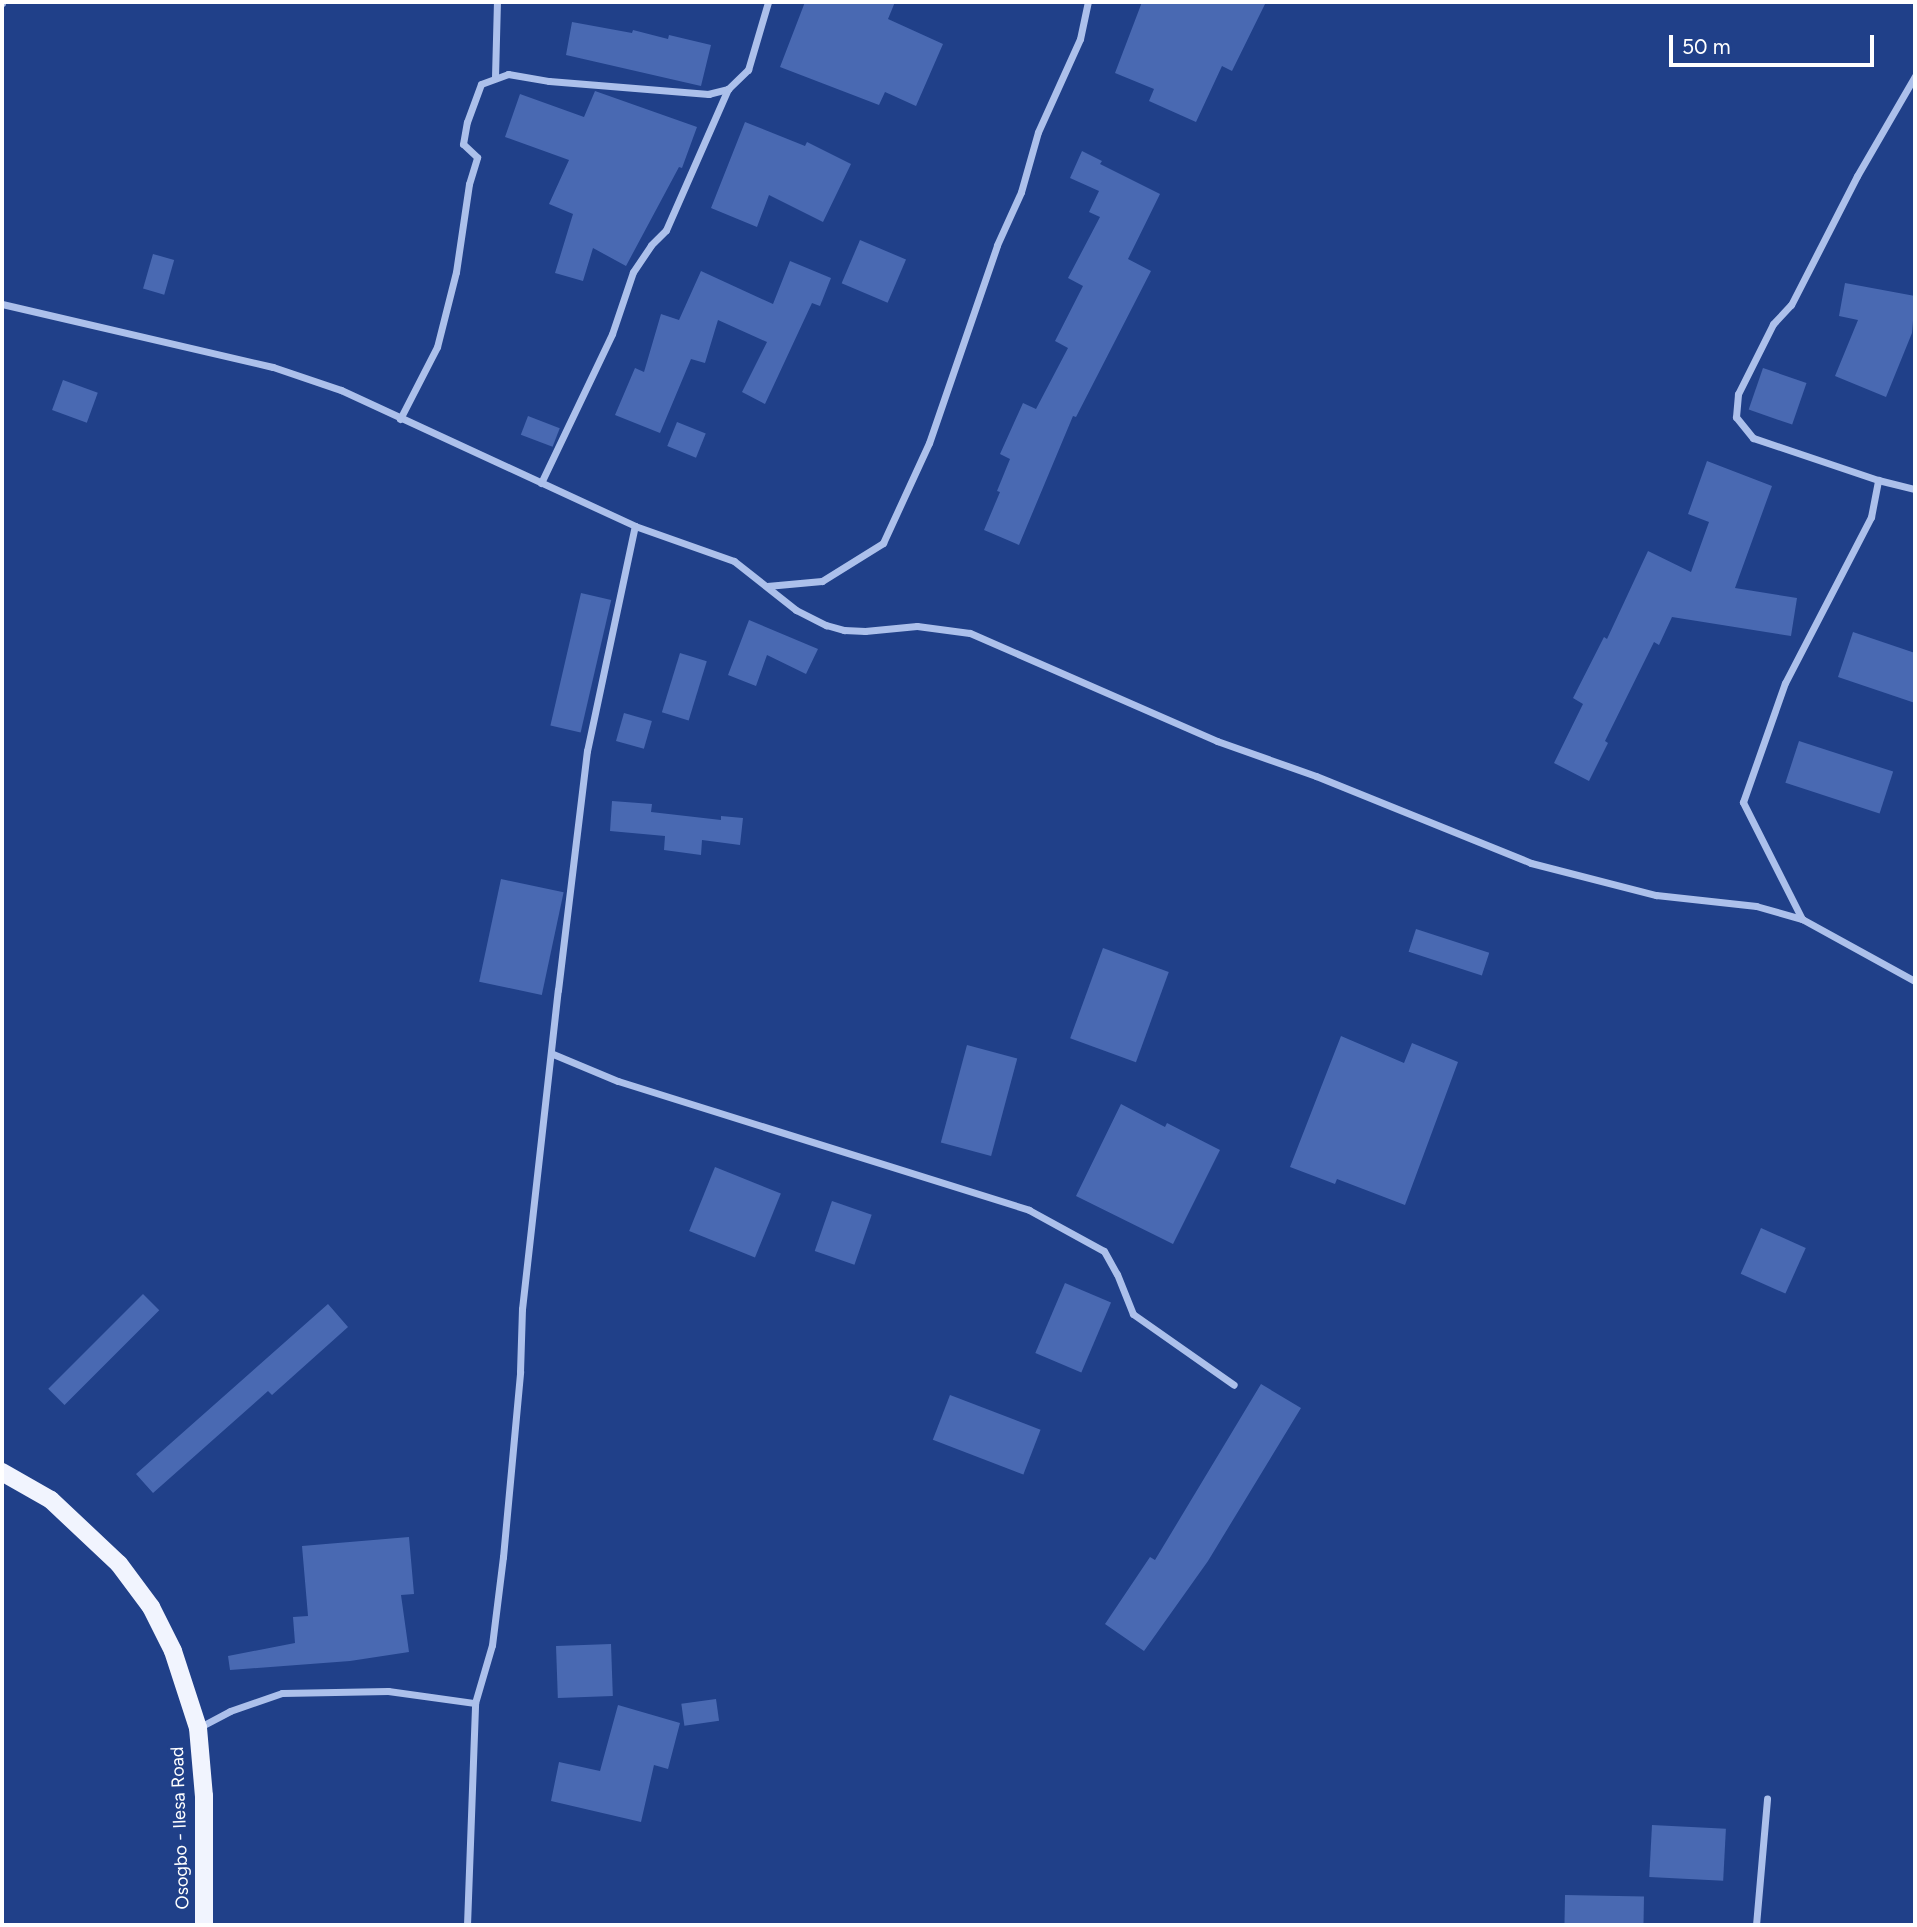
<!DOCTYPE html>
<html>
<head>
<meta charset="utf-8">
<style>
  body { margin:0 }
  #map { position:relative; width:1917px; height:1927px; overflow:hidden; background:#204089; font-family:Figtree,sans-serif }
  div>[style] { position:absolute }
  .building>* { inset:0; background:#4969b2; transform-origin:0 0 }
  .minor>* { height:7px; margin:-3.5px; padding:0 3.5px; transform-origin:3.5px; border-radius:3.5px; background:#acc0eb }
  .primary>* { height:18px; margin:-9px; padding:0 9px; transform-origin:9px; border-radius:9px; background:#f1f4fe }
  span { translate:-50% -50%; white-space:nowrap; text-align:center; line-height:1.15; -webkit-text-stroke:5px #204089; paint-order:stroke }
  .street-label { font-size:18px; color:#fff }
  .frame { position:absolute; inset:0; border:4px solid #fff; pointer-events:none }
  .scale { position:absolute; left:1669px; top:35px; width:205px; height:32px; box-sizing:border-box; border:4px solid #fff; border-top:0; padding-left:9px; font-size:21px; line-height:24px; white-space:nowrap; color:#fff; -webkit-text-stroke:5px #204089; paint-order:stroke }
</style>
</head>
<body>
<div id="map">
  <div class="building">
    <div style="clip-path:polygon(805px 2px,895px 2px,888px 19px,943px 44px,916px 106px,885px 92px,879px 105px,780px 67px)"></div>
    <div style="clip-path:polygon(1142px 2px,1266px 2px,1232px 71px,1222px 66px,1196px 122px,1149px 101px,1154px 89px,1115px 73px)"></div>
    <div style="clip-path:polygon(572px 22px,632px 33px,633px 30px,668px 39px,669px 35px,711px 45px,701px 86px,566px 55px)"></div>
    <div style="clip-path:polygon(595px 91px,697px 127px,682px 168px,679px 167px,626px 266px,593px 248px,583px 281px,555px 273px,573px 214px,549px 204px,569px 160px,505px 137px,520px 94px,584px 117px)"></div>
    <div style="clip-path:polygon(745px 122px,805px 146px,807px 142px,851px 164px,823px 222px,769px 195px,757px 227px,711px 208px)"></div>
    <div style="clip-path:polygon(1082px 151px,1102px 161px,1100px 164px,1160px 194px,1128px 259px,1151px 271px,1076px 417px,1073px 416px,1019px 545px,984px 530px,1000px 492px,997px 491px,1010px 459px,1000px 454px,1023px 403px,1036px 409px,1068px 348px,1055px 341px,1083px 286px,1068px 278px,1100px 217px,1089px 212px,1099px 191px,1070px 178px)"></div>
    <div style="left:860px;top:240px;width:50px;height:47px;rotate:23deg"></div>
    <div style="left:153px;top:254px;width:22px;height:36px;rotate:16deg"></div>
    <div style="clip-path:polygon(790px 261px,831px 278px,820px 306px,812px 303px,765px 404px,742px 392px,767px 342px,718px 320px,705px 363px,691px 359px,660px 433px,615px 415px,635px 368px,644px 372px,661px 314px,679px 320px,701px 271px,773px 304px)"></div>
    <div style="clip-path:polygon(1845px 283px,1915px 296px,1912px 333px,1886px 397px,1835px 376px,1858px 320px,1839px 316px)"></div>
    <div style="left:1763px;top:368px;width:46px;height:44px;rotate:19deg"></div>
    <div style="left:63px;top:380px;width:37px;height:32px;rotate:20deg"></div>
    <div style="left:528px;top:416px;width:34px;height:20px;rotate:21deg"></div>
    <div style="left:677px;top:422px;width:31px;height:26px;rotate:22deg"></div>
    <div style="clip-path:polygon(1707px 461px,1772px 486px,1735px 588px,1797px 598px,1791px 636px,1672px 617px,1659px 645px,1654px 642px,1605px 741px,1608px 743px,1589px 781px,1554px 763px,1583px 704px,1573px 698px,1604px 637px,1607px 639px,1648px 551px,1691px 572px,1709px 522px,1688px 514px)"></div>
    <div style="left:581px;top:593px;width:31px;height:136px;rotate:13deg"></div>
    <div style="clip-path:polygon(749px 620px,818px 649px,806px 674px,767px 655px,756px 686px,728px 675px)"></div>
    <div style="clip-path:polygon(1853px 632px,1915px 653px,1915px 703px,1838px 677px)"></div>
    <div style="left:680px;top:653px;width:28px;height:62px;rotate:17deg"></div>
    <div style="left:624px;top:713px;width:29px;height:29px;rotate:16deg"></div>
    <div style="left:1799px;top:741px;width:99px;height:44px;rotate:18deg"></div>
    <div style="clip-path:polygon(612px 801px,652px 804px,651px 812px,721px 820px,721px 816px,743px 818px,740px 845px,702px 840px,701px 855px,664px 850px,665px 836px,610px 831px)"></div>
    <div style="left:501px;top:879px;width:64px;height:105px;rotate:12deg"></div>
    <div style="left:1416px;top:929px;width:77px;height:24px;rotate:18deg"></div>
    <div style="left:1103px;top:948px;width:70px;height:96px;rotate:20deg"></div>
    <div style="clip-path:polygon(1341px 1036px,1404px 1063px,1412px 1043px,1458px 1062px,1405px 1205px,1337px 1179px,1335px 1184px,1290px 1167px)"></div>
    <div style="left:967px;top:1045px;width:52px;height:101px;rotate:15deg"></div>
    <div style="clip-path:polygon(1121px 1104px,1165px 1127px,1167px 1123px,1220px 1150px,1173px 1244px,1076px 1196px)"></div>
    <div style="left:715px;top:1167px;width:71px;height:69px;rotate:22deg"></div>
    <div style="left:832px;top:1201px;width:42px;height:53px;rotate:19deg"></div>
    <div style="left:1761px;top:1228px;width:49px;height:50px;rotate:24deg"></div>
    <div style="left:1065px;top:1283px;width:50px;height:76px;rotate:23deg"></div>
    <div style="left:143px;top:1294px;width:23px;height:134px;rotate:45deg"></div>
    <div style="clip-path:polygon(328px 1304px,348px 1327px,272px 1395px,268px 1391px,153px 1493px,136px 1474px)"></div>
    <div style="clip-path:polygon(1261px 1384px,1301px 1408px,1208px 1561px,1144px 1651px,1105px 1624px,1150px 1557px,1155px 1560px)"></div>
    <div style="left:950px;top:1395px;width:97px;height:48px;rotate:21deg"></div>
    <div style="clip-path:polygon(409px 1537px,414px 1594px,401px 1595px,409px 1652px,350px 1661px,230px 1670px,228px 1656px,295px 1643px,293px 1617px,308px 1616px,302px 1546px)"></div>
    <div style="left:611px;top:1644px;width:52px;height:55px;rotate:88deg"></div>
    <div style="left:716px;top:1699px;width:22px;height:35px;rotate:82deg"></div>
    <div style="clip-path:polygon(618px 1705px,680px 1723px,668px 1769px,654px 1765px,641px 1822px,551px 1801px,559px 1762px,600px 1771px)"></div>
    <div style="left:1652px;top:1825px;width:74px;height:52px;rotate:3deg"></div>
    <div style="left:1565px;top:1895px;width:79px;height:30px;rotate:1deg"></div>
  </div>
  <div class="minor">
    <div style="left:2px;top:3px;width:1px;rotate:-90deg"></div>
    <div style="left:495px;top:77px;width:75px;rotate:-88.5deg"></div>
    <div style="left:2px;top:304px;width:278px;rotate:13.1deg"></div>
    <div style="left:273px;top:367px;width:72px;rotate:18.7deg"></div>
    <div style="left:341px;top:390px;width:324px;rotate:24.8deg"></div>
    <div style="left:635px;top:526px;width:105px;rotate:19.5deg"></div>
    <div style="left:734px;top:561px;width:79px;rotate:38.3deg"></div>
    <div style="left:796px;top:610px;width:34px;rotate:27deg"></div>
    <div style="left:826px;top:625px;width:19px;rotate:16deg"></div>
    <div style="left:844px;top:630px;width:21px;rotate:3deg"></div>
    <div style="left:865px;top:631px;width:52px;rotate:-5.5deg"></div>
    <div style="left:917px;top:626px;width:53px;rotate:7.5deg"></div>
    <div style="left:970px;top:633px;width:270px;rotate:23.6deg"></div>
    <div style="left:1217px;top:741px;width:105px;rotate:19.5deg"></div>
    <div style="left:1316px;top:776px;width:232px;rotate:22deg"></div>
    <div style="left:1531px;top:863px;width:129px;rotate:14.4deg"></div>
    <div style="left:1656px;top:895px;width:101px;rotate:6.3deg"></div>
    <div style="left:1756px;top:906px;width:48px;rotate:15.8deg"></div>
    <div style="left:1802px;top:919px;width:129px;rotate:28.8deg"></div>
    <div style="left:400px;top:419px;width:81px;rotate:-62.8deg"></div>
    <div style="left:437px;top:347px;width:77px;rotate:-75.8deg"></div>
    <div style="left:456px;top:272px;width:89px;rotate:-81.6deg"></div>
    <div style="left:469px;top:184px;width:28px;rotate:-73deg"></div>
    <div style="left:477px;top:157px;width:19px;rotate:-137deg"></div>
    <div style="left:463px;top:144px;width:22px;rotate:-80deg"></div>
    <div style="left:467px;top:122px;width:40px;rotate:-69.8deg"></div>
    <div style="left:481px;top:84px;width:29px;rotate:-20deg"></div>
    <div style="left:508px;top:74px;width:42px;rotate:9.7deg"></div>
    <div style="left:549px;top:81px;width:160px;rotate:4.7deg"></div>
    <div style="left:708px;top:94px;width:21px;rotate:-14deg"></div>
    <div style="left:728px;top:89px;width:28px;rotate:-44deg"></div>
    <div style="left:748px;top:70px;width:71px;rotate:-73.6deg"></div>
    <div style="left:1878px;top:480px;width:38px;rotate:14deg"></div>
    <div style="left:541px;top:483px;width:165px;rotate:-64.5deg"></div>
    <div style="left:612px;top:334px;width:65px;rotate:-71.3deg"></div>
    <div style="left:633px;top:272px;width:32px;rotate:-56deg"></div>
    <div style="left:651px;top:245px;width:21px;rotate:-45deg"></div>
    <div style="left:666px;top:230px;width:154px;rotate:-66.3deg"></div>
    <div style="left:767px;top:586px;width:55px;rotate:-5.2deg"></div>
    <div style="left:822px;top:581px;width:72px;rotate:-31.9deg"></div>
    <div style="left:883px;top:543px;width:110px;rotate:-65.3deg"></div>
    <div style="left:929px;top:443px;width:209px;rotate:-71deg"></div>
    <div style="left:997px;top:245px;width:58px;rotate:-65.6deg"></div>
    <div style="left:1021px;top:192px;width:62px;rotate:-74.2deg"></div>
    <div style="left:1038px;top:132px;width:102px;rotate:-65.7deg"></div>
    <div style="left:1080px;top:39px;width:38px;rotate:-78deg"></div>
    <div style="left:1802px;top:919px;width:131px;rotate:-116.8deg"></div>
    <div style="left:1743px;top:802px;width:126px;rotate:-70.6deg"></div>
    <div style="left:1785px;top:683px;width:187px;rotate:-62.6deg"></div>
    <div style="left:1871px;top:517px;width:38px;rotate:-79deg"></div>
    <div style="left:1878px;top:480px;width:132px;rotate:-161.4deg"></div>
    <div style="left:1753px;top:438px;width:27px;rotate:-129deg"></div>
    <div style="left:1736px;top:417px;width:23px;rotate:-85deg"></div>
    <div style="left:1738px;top:394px;width:78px;rotate:-63.4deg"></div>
    <div style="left:1773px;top:324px;width:26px;rotate:-47deg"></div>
    <div style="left:1791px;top:305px;width:145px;rotate:-62.9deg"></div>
    <div style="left:1857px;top:176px;width:116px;rotate:-59.9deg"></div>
    <div style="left:553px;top:1054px;width:70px;rotate:22.6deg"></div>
    <div style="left:618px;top:1081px;width:431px;rotate:17.4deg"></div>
    <div style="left:1029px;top:1210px;width:85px;rotate:28.7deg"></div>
    <div style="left:1104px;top:1251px;width:26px;rotate:61deg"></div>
    <div style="left:1117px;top:1274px;width:43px;rotate:68.2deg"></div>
    <div style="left:1133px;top:1314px;width:123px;rotate:35.1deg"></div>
    <div style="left:200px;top:1727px;width:34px;rotate:-28deg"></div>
    <div style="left:230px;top:1711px;width:55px;rotate:-19.1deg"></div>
    <div style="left:282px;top:1693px;width:106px;rotate:-1.1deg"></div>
    <div style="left:388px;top:1691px;width:88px;rotate:7.9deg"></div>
    <div style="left:467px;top:1925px;width:222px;rotate:-87.9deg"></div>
    <div style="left:475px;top:1703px;width:60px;rotate:-73.7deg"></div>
    <div style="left:492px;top:1645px;width:89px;rotate:-82.9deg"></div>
    <div style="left:503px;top:1557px;width:186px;rotate:-84.7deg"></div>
    <div style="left:520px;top:1372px;width:63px;rotate:-88.2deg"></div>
    <div style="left:522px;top:1309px;width:321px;rotate:-83.6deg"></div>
    <div style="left:558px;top:990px;width:241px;rotate:-83.1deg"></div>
    <div style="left:587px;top:751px;width:230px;rotate:-78deg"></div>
    <div style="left:1756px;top:1925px;width:127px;rotate:-85deg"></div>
  </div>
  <div class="primary">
    <div style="left:2px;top:1472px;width:56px;rotate:29.7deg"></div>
    <div style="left:51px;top:1500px;width:93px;rotate:43.3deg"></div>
    <div style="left:119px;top:1564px;width:54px;rotate:53.3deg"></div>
    <div style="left:151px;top:1607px;width:49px;rotate:63.4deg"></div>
    <div style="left:173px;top:1651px;width:81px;rotate:72deg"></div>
    <div style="left:198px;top:1728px;width:68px;rotate:85deg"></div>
    <div style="left:204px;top:1796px;width:129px;rotate:90deg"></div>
  </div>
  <div class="street-label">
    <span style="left:180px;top:1828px;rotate:-92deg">Osogbo - Ilesa Road</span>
  </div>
  <div class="frame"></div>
  <div class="scale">50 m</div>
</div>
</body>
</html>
